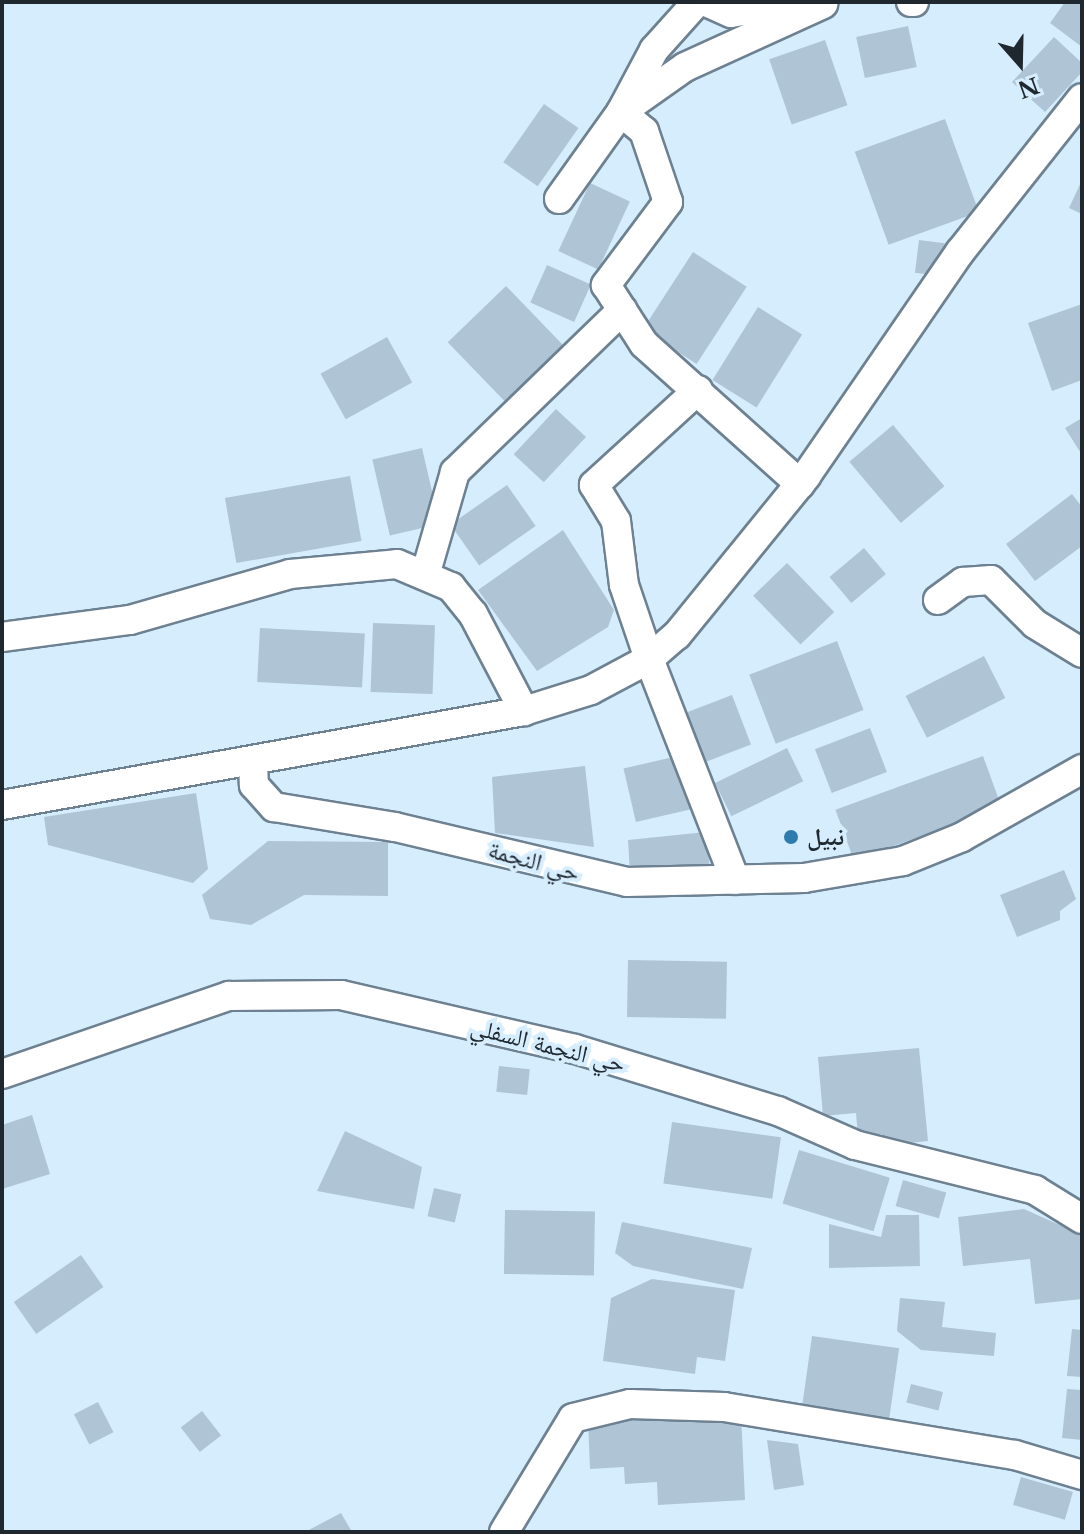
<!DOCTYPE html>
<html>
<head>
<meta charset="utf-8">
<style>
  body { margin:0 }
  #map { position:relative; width:1084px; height:1534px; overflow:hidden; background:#d6edfe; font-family:"Libre Baskerville","Noto Naskh Arabic",serif }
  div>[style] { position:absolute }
  .building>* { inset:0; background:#afc5d6; transform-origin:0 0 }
  .roads { filter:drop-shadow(2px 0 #6d8191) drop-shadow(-2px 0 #6d8191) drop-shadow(0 2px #6d8191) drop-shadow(0 -2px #6d8191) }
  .minor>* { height:28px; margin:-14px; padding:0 14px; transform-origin:14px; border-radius:14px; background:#fff }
  .dots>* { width:22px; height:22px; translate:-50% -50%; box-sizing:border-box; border:4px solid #d6edfe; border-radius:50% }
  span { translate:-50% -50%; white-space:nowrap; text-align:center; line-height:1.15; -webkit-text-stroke:8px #d6edfe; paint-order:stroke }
  .poi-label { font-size:24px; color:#20282f; font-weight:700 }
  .left { translate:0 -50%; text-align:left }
  .street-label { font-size:24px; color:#20282f }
  .frame { position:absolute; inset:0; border:4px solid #20282f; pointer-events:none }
  .north { position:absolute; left:980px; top:24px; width:80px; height:80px; -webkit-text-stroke:6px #d6edfe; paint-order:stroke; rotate:160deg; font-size:22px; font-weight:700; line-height:32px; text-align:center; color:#20282f }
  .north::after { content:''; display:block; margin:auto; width:28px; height:36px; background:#20282f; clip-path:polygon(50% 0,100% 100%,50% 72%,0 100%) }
</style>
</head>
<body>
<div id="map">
  <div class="building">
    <div style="clip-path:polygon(1065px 2px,1082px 2px,1082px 47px,1050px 23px)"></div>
    <div style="left:908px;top:26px;width:42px;height:53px;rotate:78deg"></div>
    <div style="clip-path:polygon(1054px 37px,1082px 63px,1082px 72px,1045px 112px,1012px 82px)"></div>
    <div style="left:825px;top:40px;width:69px;height:59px;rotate:71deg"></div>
    <div style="left:544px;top:104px;width:42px;height:71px;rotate:35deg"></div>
    <div style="left:945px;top:119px;width:99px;height:96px;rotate:70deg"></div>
    <div style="clip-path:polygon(1082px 180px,1082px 214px,1069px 208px)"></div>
    <div style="left:590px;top:183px;width:44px;height:75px;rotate:25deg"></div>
    <div style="left:919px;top:240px;width:26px;height:33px;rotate:7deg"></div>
    <div style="left:693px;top:252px;width:64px;height:92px;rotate:33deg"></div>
    <div style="left:547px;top:265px;width:48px;height:41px;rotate:24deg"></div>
    <div style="left:506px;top:286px;width:83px;height:81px;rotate:46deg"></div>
    <div style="clip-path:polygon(1082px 304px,1082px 380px,1052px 391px,1028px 323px)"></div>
    <div style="left:758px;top:307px;width:52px;height:86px;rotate:32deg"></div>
    <div style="left:387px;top:337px;width:52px;height:76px;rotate:61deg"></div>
    <div style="left:556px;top:409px;width:41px;height:62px;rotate:43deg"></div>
    <div style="clip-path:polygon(1082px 418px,1082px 455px,1065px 428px)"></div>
    <div style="left:893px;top:425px;width:80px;height:57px;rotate:50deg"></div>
    <div style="left:422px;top:448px;width:78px;height:51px;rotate:77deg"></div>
    <div style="left:350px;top:476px;width:66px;height:127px;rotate:80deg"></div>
    <div style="left:507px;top:485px;width:50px;height:69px;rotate:55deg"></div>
    <div style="clip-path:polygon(1072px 494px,1082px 507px,1082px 546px,1035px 581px,1006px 544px)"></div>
    <div style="clip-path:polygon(563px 530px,614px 610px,608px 627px,537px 671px,478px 590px)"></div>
    <div style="left:864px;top:548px;width:34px;height:45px;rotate:50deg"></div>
    <div style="left:787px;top:563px;width:68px;height:47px;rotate:46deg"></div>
    <div style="left:373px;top:623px;width:62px;height:69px;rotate:2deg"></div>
    <div style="left:260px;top:628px;width:105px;height:54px;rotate:3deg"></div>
    <div style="left:837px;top:641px;width:74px;height:94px;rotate:69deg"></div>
    <div style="left:984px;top:656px;width:47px;height:88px;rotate:63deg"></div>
    <div style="left:732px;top:695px;width:53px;height:53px;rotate:69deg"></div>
    <div style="left:870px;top:728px;width:47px;height:59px;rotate:69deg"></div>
    <div style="left:787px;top:748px;width:37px;height:80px;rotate:64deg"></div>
    <div style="left:682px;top:755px;width:55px;height:60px;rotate:77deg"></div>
    <div style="left:983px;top:756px;width:54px;height:157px;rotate:70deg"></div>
    <div style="clip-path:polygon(585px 766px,594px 847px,495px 833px,492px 777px)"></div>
    <div style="clip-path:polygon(196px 793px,208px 869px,193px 883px,48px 845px,44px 817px)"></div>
    <div style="clip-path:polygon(706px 832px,710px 871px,630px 873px,628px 840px)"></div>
    <div style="clip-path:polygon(268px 841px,388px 842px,388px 896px,304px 895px,251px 925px,210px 919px,202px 895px)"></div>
    <div style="clip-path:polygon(1064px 870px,1076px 899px,1060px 911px,1060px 920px,1017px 937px,1000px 895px)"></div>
    <div style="left:628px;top:960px;width:99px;height:57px;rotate:1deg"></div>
    <div style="clip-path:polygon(919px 1048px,928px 1141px,883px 1146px,882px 1134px,858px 1137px,856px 1113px,823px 1116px,818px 1057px)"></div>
    <div style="left:499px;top:1066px;width:31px;height:26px;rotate:6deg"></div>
    <div style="clip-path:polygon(32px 1115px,50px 1174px,2px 1189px,2px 1125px)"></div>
    <div style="left:672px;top:1122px;width:110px;height:62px;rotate:8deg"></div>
    <div style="clip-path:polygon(345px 1131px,422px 1167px,414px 1209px,317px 1191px)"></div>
    <div style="left:799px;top:1150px;width:95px;height:56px;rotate:17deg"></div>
    <div style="left:903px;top:1180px;width:45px;height:27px;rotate:16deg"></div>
    <div style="left:434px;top:1188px;width:28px;height:29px;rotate:13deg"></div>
    <div style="clip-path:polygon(1024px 1209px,1082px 1235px,1082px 1299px,1035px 1304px,1030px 1259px,963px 1266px,958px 1217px)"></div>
    <div style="left:505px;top:1210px;width:90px;height:64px;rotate:1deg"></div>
    <div style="clip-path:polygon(886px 1215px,919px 1215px,920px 1266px,829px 1268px,829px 1224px,881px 1237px)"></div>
    <div style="clip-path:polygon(622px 1222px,752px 1248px,743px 1289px,633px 1266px,615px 1253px)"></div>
    <div style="left:81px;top:1255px;width:39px;height:82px;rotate:55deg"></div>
    <div style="clip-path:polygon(652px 1279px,735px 1290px,725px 1361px,697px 1357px,695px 1374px,603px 1361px,611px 1298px)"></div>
    <div style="clip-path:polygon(900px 1298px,945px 1302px,942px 1327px,996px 1333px,994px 1356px,921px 1350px,897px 1331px)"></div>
    <div style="clip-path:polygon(1072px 1329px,1082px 1330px,1082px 1377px,1067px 1376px)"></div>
    <div style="left:812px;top:1336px;width:88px;height:78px;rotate:8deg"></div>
    <div style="left:911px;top:1384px;width:33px;height:19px;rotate:14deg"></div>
    <div style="clip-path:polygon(1067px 1389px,1082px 1390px,1082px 1440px,1062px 1438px)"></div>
    <div style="left:98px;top:1402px;width:34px;height:27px;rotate:63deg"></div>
    <div style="left:202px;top:1411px;width:31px;height:27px;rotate:52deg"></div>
    <div style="clip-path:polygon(741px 1413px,745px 1500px,658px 1505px,657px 1482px,625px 1484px,624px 1467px,590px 1469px,588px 1421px)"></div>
    <div style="clip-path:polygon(767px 1440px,798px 1444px,804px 1485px,774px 1490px)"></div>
    <div style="left:1021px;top:1477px;width:54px;height:29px;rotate:16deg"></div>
    <div style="clip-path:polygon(341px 1513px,352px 1532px,305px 1532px)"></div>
  </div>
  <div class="roads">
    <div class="minor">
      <div style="left:697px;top:2px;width:64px;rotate:131.9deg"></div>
      <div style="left:654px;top:50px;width:70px;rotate:118deg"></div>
      <div style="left:621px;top:112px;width:30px;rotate:40deg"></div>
      <div style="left:644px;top:131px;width:75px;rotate:71.3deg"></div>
      <div style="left:668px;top:202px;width:104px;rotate:126.8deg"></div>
      <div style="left:606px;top:285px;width:70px;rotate:57.2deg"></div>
      <div style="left:644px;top:344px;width:210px;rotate:41.9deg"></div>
      <div style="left:706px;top:2px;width:27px;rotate:24deg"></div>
      <div style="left:731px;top:13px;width:62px;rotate:-9.3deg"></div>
      <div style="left:911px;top:2px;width:3px"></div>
      <div style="left:559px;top:199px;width:107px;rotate:-54.5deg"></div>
      <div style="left:621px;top:112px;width:78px;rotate:-35.1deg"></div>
      <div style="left:685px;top:67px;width:152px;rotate:-24.5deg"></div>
      <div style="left:698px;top:390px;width:141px;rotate:137.6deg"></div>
      <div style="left:594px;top:485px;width:42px;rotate:58.6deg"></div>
      <div style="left:616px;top:521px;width:64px;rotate:82.9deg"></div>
      <div style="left:624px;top:585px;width:78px;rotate:71.3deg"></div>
      <div style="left:649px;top:659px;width:237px;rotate:68.7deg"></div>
      <div style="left:426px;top:572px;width:104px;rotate:-73.8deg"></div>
      <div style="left:455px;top:472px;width:233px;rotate:-44.1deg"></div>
      <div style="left:938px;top:600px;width:31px;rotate:-36deg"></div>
      <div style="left:963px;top:582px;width:28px;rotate:-4deg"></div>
      <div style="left:991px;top:580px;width:62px;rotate:45deg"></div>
      <div style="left:1035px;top:624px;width:55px;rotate:31.7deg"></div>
      <div style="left:2px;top:637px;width:129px;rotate:-7.6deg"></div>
      <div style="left:130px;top:620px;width:166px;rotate:-16deg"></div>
      <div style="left:290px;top:574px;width:107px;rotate:-5.3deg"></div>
      <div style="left:397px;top:564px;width:59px;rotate:23.1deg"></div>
      <div style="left:451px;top:587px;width:35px;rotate:51deg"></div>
      <div style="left:473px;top:614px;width:110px;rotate:62.3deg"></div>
      <div style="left:253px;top:761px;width:24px;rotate:88deg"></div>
      <div style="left:254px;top:785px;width:30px;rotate:48deg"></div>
      <div style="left:274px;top:807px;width:123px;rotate:9.4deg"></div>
      <div style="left:395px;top:827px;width:238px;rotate:13.3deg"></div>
      <div style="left:627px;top:882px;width:177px;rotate:-1.3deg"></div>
      <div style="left:804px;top:878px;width:100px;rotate:-9.7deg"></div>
      <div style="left:903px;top:861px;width:64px;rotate:-22.1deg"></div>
      <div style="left:962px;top:837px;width:138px;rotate:-29.5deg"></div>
      <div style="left:2px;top:805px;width:530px;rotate:-10.21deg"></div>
      <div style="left:524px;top:711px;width:70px;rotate:-17.4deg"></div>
      <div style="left:591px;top:690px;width:66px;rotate:-28.1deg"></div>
      <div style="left:649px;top:659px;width:37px;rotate:-41deg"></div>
      <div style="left:677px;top:635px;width:205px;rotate:-50.9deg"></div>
      <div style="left:806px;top:476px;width:272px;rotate:-55.5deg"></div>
      <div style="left:960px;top:252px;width:196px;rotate:-51.6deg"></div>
      <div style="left:2px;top:1074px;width:240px;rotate:-19deg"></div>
      <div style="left:229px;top:996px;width:112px;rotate:-0.5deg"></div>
      <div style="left:341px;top:995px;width:240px;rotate:13deg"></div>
      <div style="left:575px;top:1049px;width:212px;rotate:17deg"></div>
      <div style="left:778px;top:1111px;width:84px;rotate:23.8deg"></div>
      <div style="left:855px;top:1145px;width:186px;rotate:14deg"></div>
      <div style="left:1035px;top:1190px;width:55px;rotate:31.7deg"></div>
      <div style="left:504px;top:1532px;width:133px;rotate:-58.8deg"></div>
      <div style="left:573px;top:1418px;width:59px;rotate:-13.8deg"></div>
      <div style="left:630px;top:1404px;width:94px;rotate:1.8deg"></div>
      <div style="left:724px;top:1407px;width:295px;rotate:9.4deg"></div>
      <div style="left:1015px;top:1455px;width:70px;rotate:16.6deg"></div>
    </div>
  </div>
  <div class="dots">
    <div style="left:791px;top:837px;background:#2e7cae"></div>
  </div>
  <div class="poi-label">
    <span class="left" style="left:807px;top:837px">نبيل</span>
  </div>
  <div class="street-label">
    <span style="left:534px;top:861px;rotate:15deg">حي النجمة</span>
    <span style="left:548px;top:1045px;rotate:14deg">حي النجمة السفلي</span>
  </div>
  <div class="frame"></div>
  <div class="north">N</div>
</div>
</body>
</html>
